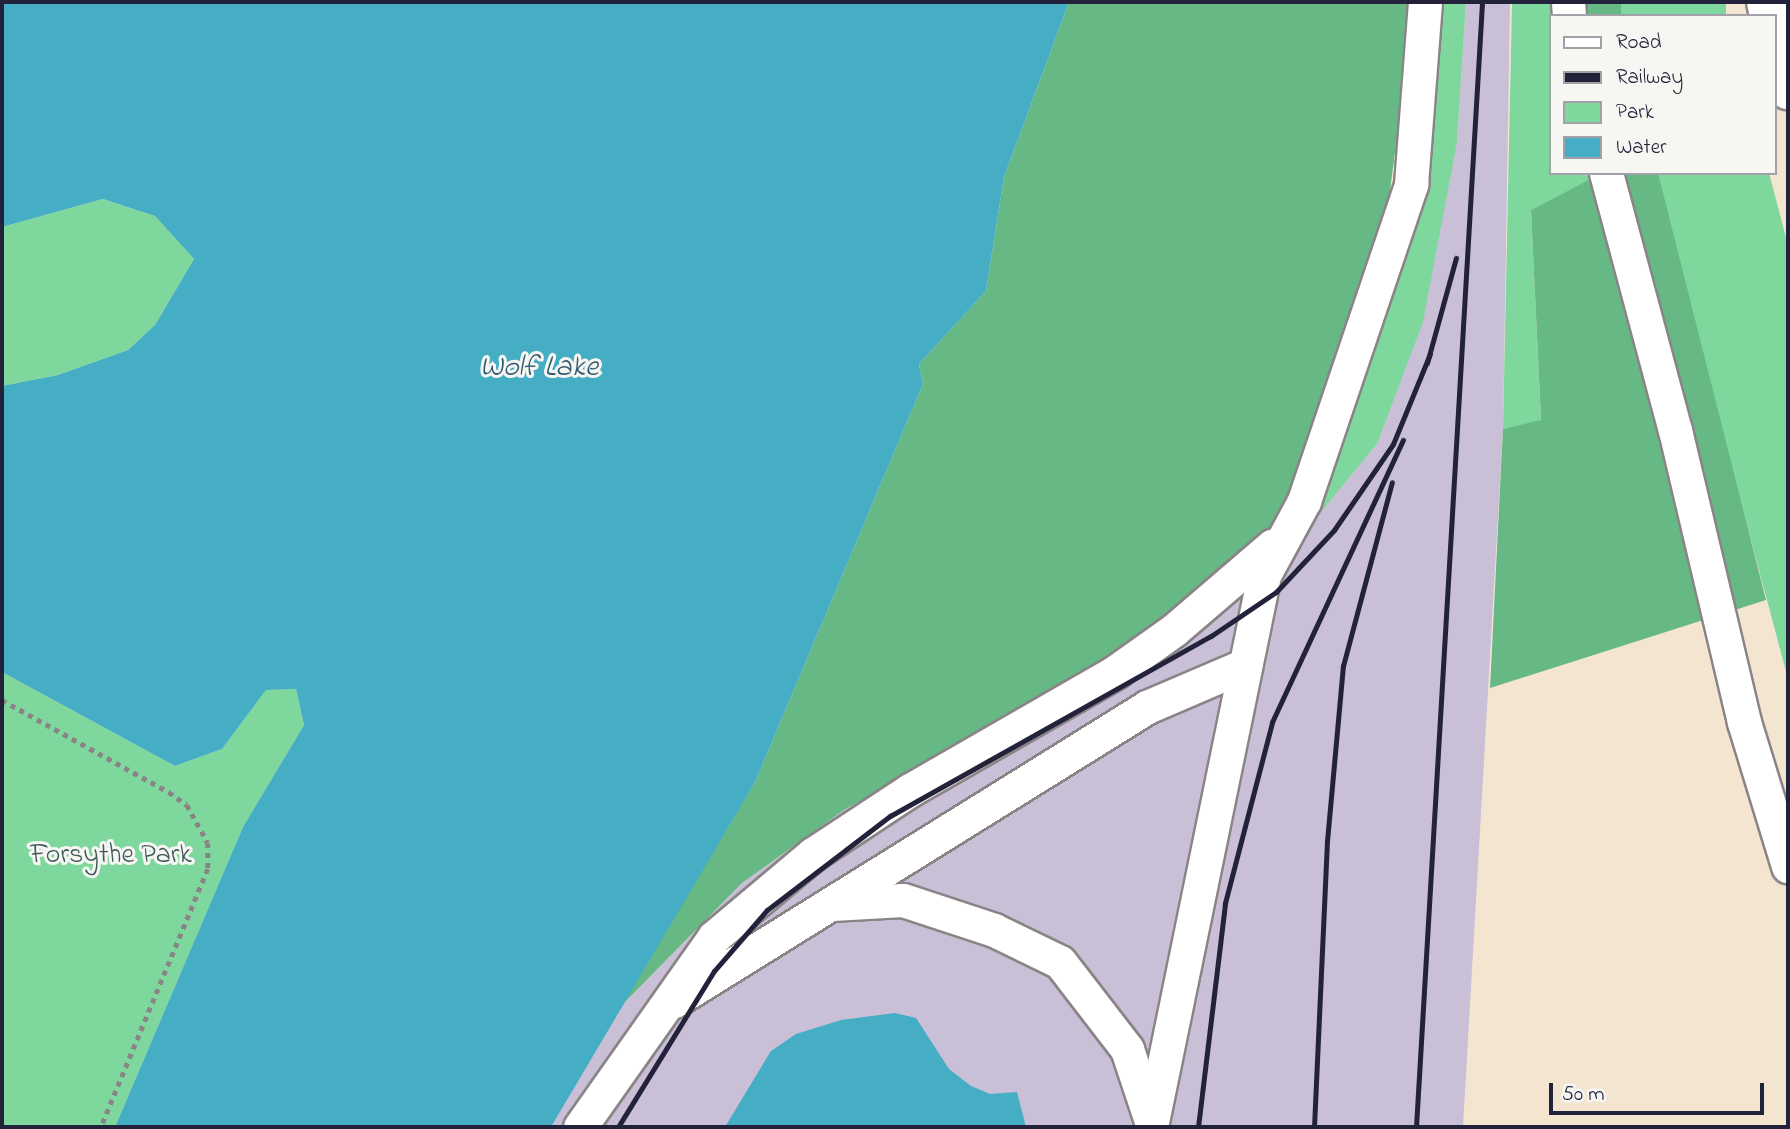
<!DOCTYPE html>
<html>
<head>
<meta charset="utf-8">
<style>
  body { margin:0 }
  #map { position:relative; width:1790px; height:1129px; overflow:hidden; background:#f4e5d1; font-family:"Indie Flower",sans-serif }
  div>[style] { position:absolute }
  .industrial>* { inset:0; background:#c9bfd7 }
  .green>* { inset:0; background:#7ed89e; transform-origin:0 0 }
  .forest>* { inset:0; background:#66b885; transform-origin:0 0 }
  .water>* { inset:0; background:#45adc4 }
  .path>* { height:4.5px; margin-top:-2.25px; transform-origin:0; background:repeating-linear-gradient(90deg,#8b8486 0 5px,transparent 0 10px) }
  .roads { filter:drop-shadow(2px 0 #8b8486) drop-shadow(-2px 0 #8b8486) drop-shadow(0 2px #8b8486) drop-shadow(0 -2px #8b8486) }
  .minor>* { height:33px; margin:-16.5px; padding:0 16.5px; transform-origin:16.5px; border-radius:16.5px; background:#fff }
  .motorway>* { height:38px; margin:-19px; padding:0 19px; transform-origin:19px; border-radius:19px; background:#fff }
  .rail>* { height:5px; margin:-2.5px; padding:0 2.5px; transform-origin:2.5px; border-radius:2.5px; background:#22223b }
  span { translate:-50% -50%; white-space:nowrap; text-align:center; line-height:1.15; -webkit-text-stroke:6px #f6f6f2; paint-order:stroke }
  .park-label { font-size:28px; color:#3e5959 }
  .water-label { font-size:30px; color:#305a72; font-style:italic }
  .frame { position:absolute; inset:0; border:4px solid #22223b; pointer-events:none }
  .legend { position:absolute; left:1549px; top:14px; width:228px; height:161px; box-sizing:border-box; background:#f6f6f2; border:2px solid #a1a1a9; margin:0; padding:9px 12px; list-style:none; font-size:21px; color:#22223b }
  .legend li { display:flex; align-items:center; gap:14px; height:35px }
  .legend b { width:35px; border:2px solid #a1a1a9 }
  .scale { position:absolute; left:1549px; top:1083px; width:215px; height:32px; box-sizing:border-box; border:4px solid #22223b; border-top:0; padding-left:9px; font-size:21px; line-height:24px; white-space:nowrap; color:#22223b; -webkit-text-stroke:5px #f6f6f2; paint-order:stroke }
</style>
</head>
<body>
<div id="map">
  <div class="industrial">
    <div style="clip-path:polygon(1466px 2px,1510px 2px,1503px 429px,1463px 1127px,551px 1127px,619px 1008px,742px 883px,844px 810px,1131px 649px,1287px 513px,1310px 524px,1377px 444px,1457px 142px)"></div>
  </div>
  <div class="green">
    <div style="clip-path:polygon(1437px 2px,1466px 2px,1457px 142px,1423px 322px,1377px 444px,1310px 525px,1304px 522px,1351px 406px)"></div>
    <div style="clip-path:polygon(1512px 2px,1557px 2px,1559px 16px,1550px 16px,1550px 173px,1597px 176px,1531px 210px,1541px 421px,1503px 429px)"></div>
    <div style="left:1621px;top:2px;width:105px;height:14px"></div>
    <div style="clip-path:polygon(1658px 173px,1769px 173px,1788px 245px,1788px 679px,1678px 266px)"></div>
    <div style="clip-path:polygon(103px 199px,155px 216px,194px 259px,155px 325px,128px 350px,58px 375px,2px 386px,2px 227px)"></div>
    <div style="clip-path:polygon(2px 672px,175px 766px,222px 749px,266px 690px,296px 689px,304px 725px,243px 827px,115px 1127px,2px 1127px)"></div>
  </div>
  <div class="forest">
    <div style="clip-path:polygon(1069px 2px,1415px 2px,1385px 228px,1287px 513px,1131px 649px,844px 810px,742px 883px,619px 1008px,755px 782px,923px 384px,919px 364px,986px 291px,1004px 177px)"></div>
    <div style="left:1584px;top:2px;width:37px;height:14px"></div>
    <div style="clip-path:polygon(1602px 173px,1658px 173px,1766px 600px,1490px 688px,1503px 429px,1541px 420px,1531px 210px)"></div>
  </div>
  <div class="water">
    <div style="clip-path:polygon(2px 2px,1069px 2px,1004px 177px,986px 291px,919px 364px,923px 384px,755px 782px,551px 1127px,115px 1127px,243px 827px,304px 725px,296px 689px,266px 690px,222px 749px,175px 766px,2px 672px,2px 386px,58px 375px,128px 350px,155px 325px,194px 259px,155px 216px,103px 199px,2px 227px)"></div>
    <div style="clip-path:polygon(895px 1013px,916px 1018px,949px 1069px,971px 1086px,990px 1094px,1017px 1092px,1026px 1127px,725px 1127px,771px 1051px,796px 1034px,841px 1020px)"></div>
  </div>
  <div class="path">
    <div style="left:2px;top:700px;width:191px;rotate:28.9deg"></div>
    <div style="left:169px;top:792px;width:22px;rotate:36deg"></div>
    <div style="left:187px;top:805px;width:43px;rotate:61.1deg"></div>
    <div style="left:208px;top:843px;width:26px;rotate:90deg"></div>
    <div style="left:208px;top:869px;width:279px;rotate:112.5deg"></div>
  </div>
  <div class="roads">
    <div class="minor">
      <div style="left:1568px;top:2px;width:14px;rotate:86deg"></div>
      <div style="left:1606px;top:173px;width:266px;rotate:75deg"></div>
      <div style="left:1675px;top:430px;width:300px;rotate:76.7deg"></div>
      <div style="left:1744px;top:722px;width:151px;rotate:73deg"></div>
      <div style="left:832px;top:904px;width:71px;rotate:-3.2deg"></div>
      <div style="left:903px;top:900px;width:96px;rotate:18.2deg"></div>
      <div style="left:994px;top:930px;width:73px;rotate:25.9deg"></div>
      <div style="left:1060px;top:962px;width:110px;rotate:52.4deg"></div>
      <div style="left:1127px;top:1049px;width:76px;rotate:71.6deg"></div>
      <div style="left:674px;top:1001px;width:557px;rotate:-31.86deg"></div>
      <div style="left:1147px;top:707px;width:107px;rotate:-23.2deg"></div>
      <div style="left:580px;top:1127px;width:232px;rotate:-54.8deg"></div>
      <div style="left:714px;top:937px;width:129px;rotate:-40deg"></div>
      <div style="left:813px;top:854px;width:116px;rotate:-33.4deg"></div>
      <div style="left:910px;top:790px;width:237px;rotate:-29.9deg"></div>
      <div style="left:1115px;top:672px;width:72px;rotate:-35.4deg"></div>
      <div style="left:1174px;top:630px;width:130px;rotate:-40.6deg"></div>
      <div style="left:1151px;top:1127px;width:563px;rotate:-78.43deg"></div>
      <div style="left:1264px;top:575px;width:84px;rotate:-61.6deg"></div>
      <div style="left:1304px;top:501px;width:335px;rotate:-71.3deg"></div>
      <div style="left:1411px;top:184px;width:183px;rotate:-85.6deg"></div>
    </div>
    <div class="motorway">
      <div style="left:1766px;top:2px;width:14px;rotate:78deg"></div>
      <div style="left:1774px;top:35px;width:57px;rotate:75.7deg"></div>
    </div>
  </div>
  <div class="rail">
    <div style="left:1427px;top:363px;width:109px;rotate:-74.6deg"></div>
    <div style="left:618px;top:1127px;width:183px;rotate:-58.4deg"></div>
    <div style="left:714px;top:971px;width:81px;rotate:-49deg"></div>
    <div style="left:767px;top:910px;width:155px;rotate:-37.4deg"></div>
    <div style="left:890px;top:816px;width:368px;rotate:-29.3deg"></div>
    <div style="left:1211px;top:636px;width:78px;rotate:-34.1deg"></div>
    <div style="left:1276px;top:592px;width:85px;rotate:-46.9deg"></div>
    <div style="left:1334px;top:530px;width:104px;rotate:-55.5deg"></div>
    <div style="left:1393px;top:444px;width:97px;rotate:-67.7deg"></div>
    <div style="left:1198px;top:1127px;width:226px;rotate:-83.1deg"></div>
    <div style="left:1225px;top:903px;width:187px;rotate:-75.4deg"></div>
    <div style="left:1272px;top:722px;width:311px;rotate:-65.1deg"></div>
    <div style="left:1314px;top:1127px;width:286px;rotate:-87.4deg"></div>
    <div style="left:1327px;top:841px;width:176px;rotate:-84.8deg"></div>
    <div style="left:1343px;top:666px;width:190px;rotate:-75.1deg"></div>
    <div style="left:1416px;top:1127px;width:1127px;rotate:-86.64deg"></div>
  </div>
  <div class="park-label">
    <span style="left:111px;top:856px">Forsythe Park</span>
  </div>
  <div class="water-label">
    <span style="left:539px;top:368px">Wolf Lake</span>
  </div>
  <div class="frame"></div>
  <ul class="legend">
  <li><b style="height:9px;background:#fff"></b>Road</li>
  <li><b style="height:9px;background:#22223b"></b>Railway</li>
  <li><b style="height:19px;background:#7ed89e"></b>Park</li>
  <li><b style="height:19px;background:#45adc4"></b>Water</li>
  </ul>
  <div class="scale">50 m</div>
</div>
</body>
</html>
